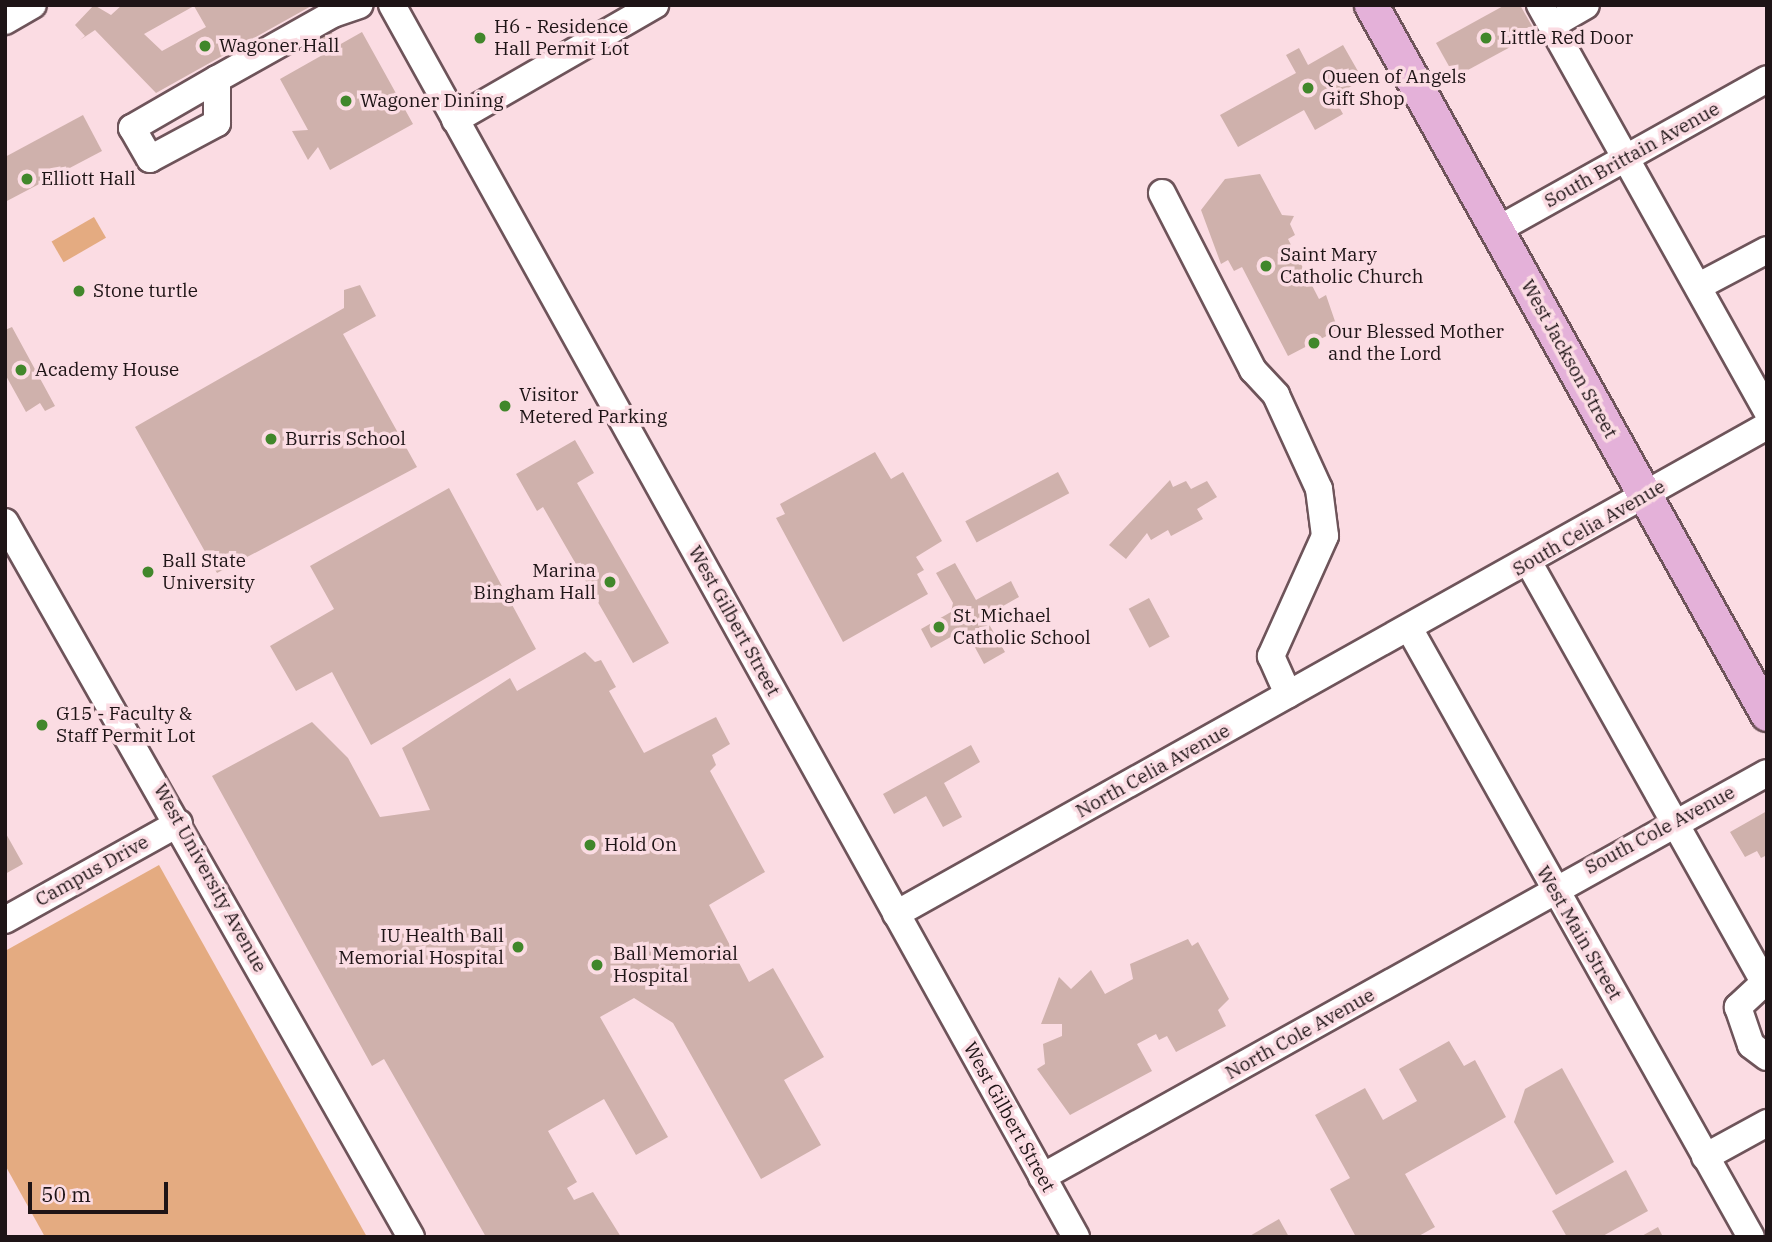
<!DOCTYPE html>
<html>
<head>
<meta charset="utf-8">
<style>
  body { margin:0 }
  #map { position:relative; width:1772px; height:1242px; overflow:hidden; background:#fbdce3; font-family:"IBM Plex Serif",serif }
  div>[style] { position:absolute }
  .green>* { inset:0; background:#e4ab81; transform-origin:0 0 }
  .building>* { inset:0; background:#cfb1ac; transform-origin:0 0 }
  .roads { filter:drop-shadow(2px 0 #6e545a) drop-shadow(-2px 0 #6e545a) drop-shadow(0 2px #6e545a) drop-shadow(0 -2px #6e545a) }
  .minor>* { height:26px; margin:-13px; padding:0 13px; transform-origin:13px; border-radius:13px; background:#fff }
  .major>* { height:33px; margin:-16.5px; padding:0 16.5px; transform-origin:16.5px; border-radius:16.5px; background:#e4b1d9 }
  .dots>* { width:19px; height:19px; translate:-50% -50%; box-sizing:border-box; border:4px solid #fbdce3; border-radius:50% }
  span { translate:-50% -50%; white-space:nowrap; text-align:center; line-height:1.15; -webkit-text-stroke:7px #fbdce3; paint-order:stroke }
  .poi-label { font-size:19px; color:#1e1416 }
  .left { translate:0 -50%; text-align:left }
  .right { translate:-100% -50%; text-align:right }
  .street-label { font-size:19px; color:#1e1416 }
  .frame { position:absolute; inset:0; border:7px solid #1e1416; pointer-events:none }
  .scale { position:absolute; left:28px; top:1182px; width:140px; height:32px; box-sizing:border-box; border:4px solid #1e1416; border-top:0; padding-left:9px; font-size:21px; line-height:24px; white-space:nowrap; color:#1e1416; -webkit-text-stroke:5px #fbdce3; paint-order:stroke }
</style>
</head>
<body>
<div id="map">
  <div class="green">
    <div style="left:94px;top:217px;width:24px;height:49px;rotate:60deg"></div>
    <div style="clip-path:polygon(159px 865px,367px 1237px,45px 1237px,5px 1165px,5px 951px)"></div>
  </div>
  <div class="building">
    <div style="clip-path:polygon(evenodd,94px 5px,111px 15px,122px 5px,313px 5px,156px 93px,95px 30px,80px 40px,85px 36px,75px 25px,94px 5px,194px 6px,206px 27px,162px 51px,144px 34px,194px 6px)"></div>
    <div style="clip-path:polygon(1505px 5px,1520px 5px,1536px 33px,1455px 77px,1436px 43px)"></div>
    <div style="clip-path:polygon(326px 23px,339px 45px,362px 32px,413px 124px,330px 170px,318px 147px,308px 160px,292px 131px,308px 130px,280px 79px,326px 53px,313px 31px)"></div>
    <div style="clip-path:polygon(1343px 45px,1363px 80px,1333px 96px,1343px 114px,1315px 130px,1304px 110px,1238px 147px,1220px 115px,1296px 73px,1286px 55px,1299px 48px,1308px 65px)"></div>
    <div style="clip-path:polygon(83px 115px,102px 151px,5px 202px,5px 157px)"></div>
    <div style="clip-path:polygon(1260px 174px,1282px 215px,1294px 216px,1290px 224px,1295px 235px,1288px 239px,1319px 299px,1326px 295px,1338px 330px,1288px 356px,1242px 267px,1234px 271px,1228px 260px,1221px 264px,1201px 210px,1225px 179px)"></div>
    <div style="clip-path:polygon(360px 285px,376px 316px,343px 334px,417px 467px,217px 573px,135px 427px,344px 308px,344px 290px)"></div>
    <div style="clip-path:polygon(12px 327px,55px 406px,45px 411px,40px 403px,26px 412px,5px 374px,5px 330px)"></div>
    <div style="clip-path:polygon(575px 440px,594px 473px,577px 483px,669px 643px,633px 663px,543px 507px,537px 511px,516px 474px)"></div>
    <div style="clip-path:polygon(875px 452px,891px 479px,903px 472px,942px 541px,916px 557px,924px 570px,917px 574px,928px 594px,843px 642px,776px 518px,785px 514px,780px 504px)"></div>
    <div style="left:1058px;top:472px;width:24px;height:105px;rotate:62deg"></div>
    <div style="clip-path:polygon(1170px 480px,1173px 487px,1186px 481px,1191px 489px,1207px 481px,1217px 497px,1197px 509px,1203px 519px,1171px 536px,1168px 530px,1151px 540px,1147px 533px,1126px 559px,1109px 545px)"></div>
    <div style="clip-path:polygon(449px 488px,536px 649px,371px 745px,332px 672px,296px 691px,270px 646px,334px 609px,310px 566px)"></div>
    <div style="clip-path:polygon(955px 563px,976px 600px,1011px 581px,1019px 597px,996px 610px,990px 626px,1005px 652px,984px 664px,965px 629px,931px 648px,921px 629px,951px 612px,953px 603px,936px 573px)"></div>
    <div style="left:1149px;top:598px;width:44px;height:23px;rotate:62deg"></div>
    <div style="clip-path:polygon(585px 652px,595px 662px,601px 660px,616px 687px,609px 691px,644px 753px,716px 717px,730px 744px,712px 755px,716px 765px,710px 771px,765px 872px,709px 905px,749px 982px,773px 968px,824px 1057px,784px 1080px,821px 1145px,761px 1179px,673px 1023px,634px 998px,600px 1017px,668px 1137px,636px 1155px,604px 1099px,548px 1131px,577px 1182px,567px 1188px,574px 1200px,593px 1192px,621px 1237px,486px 1237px,384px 1059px,372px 1066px,212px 776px,312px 722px,348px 758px,380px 817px,430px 810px,402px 748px,510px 678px,517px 691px)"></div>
    <div style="clip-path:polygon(971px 745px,980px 762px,944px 783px,962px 817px,943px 827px,926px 796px,894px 814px,883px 794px)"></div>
    <div style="clip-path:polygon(1767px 811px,1767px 855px,1761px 858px,1757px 851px,1745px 857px,1730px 832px)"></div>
    <div style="clip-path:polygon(5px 832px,23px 864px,5px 874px)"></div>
    <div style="clip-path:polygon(1188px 939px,1192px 946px,1198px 942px,1229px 999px,1218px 1010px,1226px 1026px,1176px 1052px,1167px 1036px,1159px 1040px,1156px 1034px,1137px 1044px,1152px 1071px,1070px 1115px,1037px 1069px,1045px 1064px,1043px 1044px,1062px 1036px,1062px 1024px,1041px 1024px,1059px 977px,1071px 989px,1091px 970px,1105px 994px,1133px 979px,1130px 964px)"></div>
    <div style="clip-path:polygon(1449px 1041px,1464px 1066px,1475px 1060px,1506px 1117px,1405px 1174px,1435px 1227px,1417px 1237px,1356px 1237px,1330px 1189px,1350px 1178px,1315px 1115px,1365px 1088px,1383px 1120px,1417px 1101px,1399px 1069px)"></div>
    <div style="clip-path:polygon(1562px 1068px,1614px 1162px,1556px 1195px,1514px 1122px,1525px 1089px)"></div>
    <div style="clip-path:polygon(1626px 1170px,1648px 1211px,1601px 1237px,1567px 1237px,1552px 1211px)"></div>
    <div style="clip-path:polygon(1279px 1219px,1289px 1237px,1248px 1237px)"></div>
    <div style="clip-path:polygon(1658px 1227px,1663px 1237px,1640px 1237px)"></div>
  </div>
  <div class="roads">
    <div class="minor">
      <div style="left:392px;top:5px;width:1409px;rotate:60.96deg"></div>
      <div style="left:1540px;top:5px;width:466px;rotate:60.8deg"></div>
      <div style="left:5px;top:21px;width:32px;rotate:-30deg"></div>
      <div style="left:1552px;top:25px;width:39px;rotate:-30deg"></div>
      <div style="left:217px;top:79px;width:44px;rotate:90deg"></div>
      <div style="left:217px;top:123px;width:76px;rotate:151.8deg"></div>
      <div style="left:150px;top:159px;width:36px;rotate:-120deg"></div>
      <div style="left:132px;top:128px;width:98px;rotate:-30deg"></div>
      <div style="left:217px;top:79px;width:133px;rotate:-29.3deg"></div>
      <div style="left:333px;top:14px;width:28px;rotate:-19deg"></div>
      <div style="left:455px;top:120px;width:231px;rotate:-29.9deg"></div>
      <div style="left:1162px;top:193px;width:199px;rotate:62.8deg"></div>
      <div style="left:1253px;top:370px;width:34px;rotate:47deg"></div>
      <div style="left:1276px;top:395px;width:103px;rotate:65.4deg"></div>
      <div style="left:1319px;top:489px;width:47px;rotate:82.7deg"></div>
      <div style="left:1325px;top:536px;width:132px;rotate:114.2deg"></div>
      <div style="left:1271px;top:656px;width:42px;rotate:65.9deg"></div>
      <div style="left:1497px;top:230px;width:309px;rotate:-29.2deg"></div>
      <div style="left:1699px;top:286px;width:77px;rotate:-27.9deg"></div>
      <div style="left:5px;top:522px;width:822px;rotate:60.41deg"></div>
      <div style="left:1529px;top:563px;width:480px;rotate:60.7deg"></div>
      <div style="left:1409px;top:628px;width:698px;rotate:60.68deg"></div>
      <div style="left:896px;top:914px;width:998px;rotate:-29.26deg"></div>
      <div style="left:5px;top:920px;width:199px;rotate:-29.1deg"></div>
      <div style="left:1767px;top:980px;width:40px;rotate:137deg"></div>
      <div style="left:1738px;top:1007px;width:40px;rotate:71.1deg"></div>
      <div style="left:1751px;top:1045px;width:20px;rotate:37deg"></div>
      <div style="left:1705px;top:1157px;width:71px;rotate:-28.7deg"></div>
      <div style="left:1042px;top:1177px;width:830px;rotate:-29.13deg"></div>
    </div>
    <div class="major">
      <div style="left:1371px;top:5px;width:812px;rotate:60.82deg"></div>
    </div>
  </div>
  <div class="dots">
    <div style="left:480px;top:38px;background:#41872b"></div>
    <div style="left:1486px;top:38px;background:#41872b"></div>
    <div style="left:205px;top:46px;background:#41872b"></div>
    <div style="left:1308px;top:88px;background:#41872b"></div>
    <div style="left:346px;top:101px;background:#41872b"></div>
    <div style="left:27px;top:179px;background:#41872b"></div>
    <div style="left:1266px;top:266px;background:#41872b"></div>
    <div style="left:79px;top:291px;background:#41872b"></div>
    <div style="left:1314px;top:343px;background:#41872b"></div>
    <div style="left:21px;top:370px;background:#41872b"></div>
    <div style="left:505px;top:406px;background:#41872b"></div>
    <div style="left:271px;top:439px;background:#41872b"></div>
    <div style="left:148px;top:572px;background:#41872b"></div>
    <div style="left:610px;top:582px;background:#41872b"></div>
    <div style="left:939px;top:627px;background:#41872b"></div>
    <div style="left:42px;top:725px;background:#41872b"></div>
    <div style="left:590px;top:845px;background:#41872b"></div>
    <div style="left:518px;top:947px;background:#41872b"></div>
    <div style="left:597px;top:965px;background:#41872b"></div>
  </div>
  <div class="poi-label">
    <span class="left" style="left:494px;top:38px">H6 - Residence<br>Hall Permit Lot</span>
    <span class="left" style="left:1500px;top:38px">Little Red Door</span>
    <span class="left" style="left:219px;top:46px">Wagoner Hall</span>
    <span class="left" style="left:1322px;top:88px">Queen of Angels<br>Gift Shop</span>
    <span class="left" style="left:360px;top:101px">Wagoner Dining</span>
    <span class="left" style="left:41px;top:179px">Elliott Hall</span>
    <span class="left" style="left:1280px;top:266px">Saint Mary<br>Catholic Church</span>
    <span class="left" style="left:93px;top:291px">Stone turtle</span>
    <span class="left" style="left:1328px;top:343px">Our Blessed Mother<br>and the Lord</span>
    <span class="left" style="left:35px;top:370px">Academy House</span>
    <span class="left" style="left:519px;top:406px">Visitor<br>Metered Parking</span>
    <span class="left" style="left:285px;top:439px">Burris School</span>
    <span class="left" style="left:162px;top:572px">Ball State<br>University</span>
    <span class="right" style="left:596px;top:582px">Marina<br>Bingham Hall</span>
    <span class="left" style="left:953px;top:627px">St. Michael<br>Catholic School</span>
    <span class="left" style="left:56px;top:725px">G15 - Faculty &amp;<br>Staff Permit Lot</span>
    <span class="left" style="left:604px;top:845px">Hold On</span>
    <span class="right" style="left:504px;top:947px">IU Health Ball<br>Memorial Hospital</span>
    <span class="left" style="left:613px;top:965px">Ball Memorial<br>Hospital</span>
  </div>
  <div class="street-label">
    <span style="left:1632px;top:155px;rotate:-29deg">South Brittain Avenue</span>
    <span style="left:1569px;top:359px;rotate:61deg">West Jackson Street</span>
    <span style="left:1589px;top:528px;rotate:-30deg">South Celia Avenue</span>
    <span style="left:734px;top:621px;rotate:61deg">West Gilbert Street</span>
    <span style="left:1153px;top:771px;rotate:-29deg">North Celia Avenue</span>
    <span style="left:1660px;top:830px;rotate:-28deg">South Cole Avenue</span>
    <span style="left:92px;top:871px;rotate:-29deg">Campus Drive</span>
    <span style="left:210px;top:878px;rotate:61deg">West University Avenue</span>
    <span style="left:1579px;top:933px;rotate:60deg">West Main Street</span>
    <span style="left:1300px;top:1034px;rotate:-29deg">North Cole Avenue</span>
    <span style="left:1009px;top:1117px;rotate:61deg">West Gilbert Street</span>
  </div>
  <div class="frame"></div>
  <div class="scale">50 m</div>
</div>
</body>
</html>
